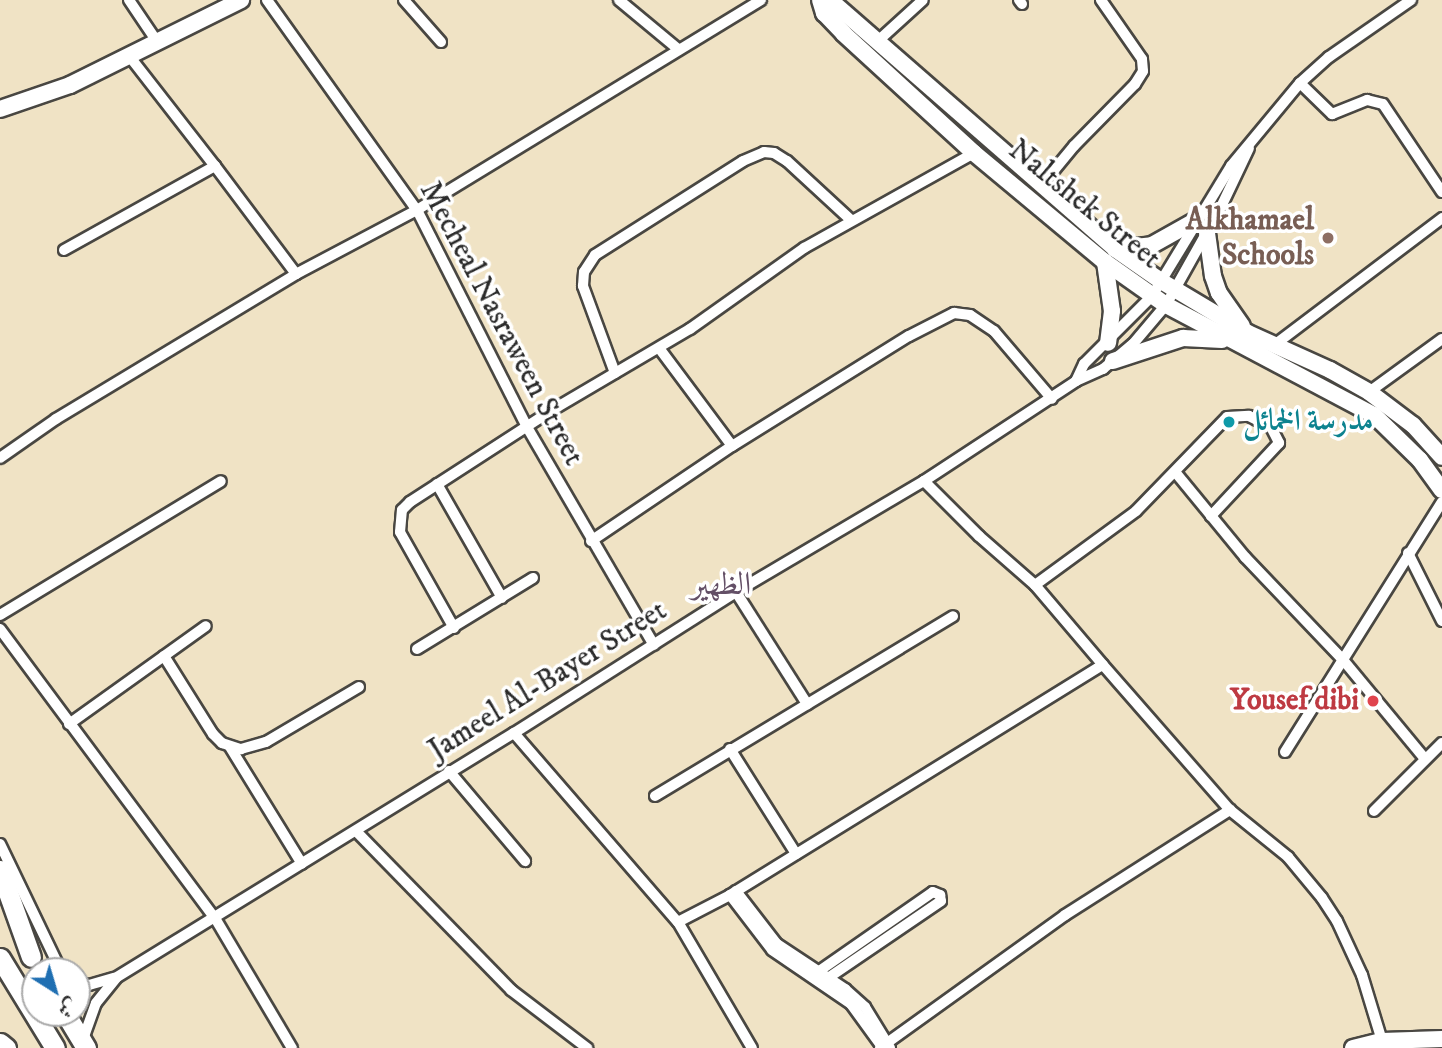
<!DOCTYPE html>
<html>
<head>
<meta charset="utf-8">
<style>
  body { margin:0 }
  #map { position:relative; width:1442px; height:1048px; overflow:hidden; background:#f0e3c5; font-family:"IM FELL DW Pica",Amiri,serif }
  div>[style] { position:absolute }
  .roads { filter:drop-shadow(2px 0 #494742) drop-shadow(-2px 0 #494742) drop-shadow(0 2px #494742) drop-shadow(0 -2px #494742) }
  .street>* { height:10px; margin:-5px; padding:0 5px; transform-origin:5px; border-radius:5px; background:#fff }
  .secondary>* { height:16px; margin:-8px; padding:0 8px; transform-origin:8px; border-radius:8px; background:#fff }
  .highway>* { height:19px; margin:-9.5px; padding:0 9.5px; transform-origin:9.5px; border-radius:9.5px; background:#fff }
  .dots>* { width:19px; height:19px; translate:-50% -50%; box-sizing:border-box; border:4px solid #fff; border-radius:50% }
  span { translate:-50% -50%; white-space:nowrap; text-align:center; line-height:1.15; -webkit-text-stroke:7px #fff; paint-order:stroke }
  .street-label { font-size:30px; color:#2b2b2b }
  .education-label { font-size:30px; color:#785e54; font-weight:700 }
  .right { translate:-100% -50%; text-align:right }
  .culture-label { font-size:30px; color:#0d838f; font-weight:700 }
  .left { translate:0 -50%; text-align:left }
  .health-label { font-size:30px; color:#be3a42; font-weight:700 }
  .neighbourhood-label { font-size:32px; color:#634f66 }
  .north { position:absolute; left:21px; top:957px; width:70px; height:70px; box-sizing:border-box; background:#fff; border:2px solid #aaa; border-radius:50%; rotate:143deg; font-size:19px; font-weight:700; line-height:28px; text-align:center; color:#2b2b2b }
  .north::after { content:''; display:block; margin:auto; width:24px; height:32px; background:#1f6fb2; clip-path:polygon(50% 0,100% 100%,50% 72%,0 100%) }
</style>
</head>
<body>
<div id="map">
  <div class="roads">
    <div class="street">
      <div style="left:129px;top:0;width:52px;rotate:56deg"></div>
      <div style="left:267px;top:0;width:258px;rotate:54.5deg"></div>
      <div style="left:417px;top:210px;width:243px;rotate:63.1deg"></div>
      <div style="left:527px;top:427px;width:252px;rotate:59.8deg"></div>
      <div style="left:404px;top:0;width:56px;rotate:48.6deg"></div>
      <div style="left:619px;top:0;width:77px;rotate:39.7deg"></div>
      <div style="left:1019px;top:0;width:5px;rotate:53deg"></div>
      <div style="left:879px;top:40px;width:59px;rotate:-42.3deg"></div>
      <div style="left:130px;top:57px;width:138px;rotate:52.1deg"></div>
      <div style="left:1300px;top:83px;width:45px;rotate:44.1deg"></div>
      <div style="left:1332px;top:114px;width:38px;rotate:-22deg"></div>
      <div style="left:1367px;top:100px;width:16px;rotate:14deg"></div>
      <div style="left:1383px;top:104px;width:106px;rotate:56.2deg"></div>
      <div style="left:1041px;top:186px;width:52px;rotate:-50.5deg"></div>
      <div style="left:1074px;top:146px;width:87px;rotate:-45.5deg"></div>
      <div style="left:1135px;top:84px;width:15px;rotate:-58deg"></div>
      <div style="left:1143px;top:71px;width:12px;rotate:-95deg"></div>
      <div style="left:1142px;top:59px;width:72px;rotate:-124.8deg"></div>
      <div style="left:64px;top:250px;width:173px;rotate:-29.1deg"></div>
      <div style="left:215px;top:166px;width:135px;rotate:53.1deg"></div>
      <div style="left:296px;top:274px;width:137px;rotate:-27.9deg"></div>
      <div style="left:417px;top:210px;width:403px;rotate:-31.4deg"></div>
      <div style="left:1273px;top:346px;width:212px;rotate:-37.1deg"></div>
      <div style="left:659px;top:348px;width:122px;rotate:53.3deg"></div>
      <div style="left:615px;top:373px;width:93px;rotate:-110.2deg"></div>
      <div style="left:583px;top:286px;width:14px;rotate:-86deg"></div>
      <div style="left:584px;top:272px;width:20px;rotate:-57deg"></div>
      <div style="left:595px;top:255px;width:175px;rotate:-32.4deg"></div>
      <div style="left:743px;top:161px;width:23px;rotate:-23deg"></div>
      <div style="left:764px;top:152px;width:10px;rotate:6deg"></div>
      <div style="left:774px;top:153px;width:15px;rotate:32deg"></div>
      <div style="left:787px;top:161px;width:87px;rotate:42.7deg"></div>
      <div style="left:1076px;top:381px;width:19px;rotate:-65deg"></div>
      <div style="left:1084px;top:364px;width:96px;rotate:-45deg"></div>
      <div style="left:1152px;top:296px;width:152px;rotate:-58.7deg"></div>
      <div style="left:1231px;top:166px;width:108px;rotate:-50.3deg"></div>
      <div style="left:1300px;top:83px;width:39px;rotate:-42deg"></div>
      <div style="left:1329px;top:57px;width:100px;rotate:-34.8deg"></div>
      <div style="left:1369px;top:392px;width:90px;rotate:-36deg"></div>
      <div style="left:0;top:458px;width:68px;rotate:-34.9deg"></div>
      <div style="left:56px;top:419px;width:280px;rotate:-31.1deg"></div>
      <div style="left:1176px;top:473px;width:109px;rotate:50.6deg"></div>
      <div style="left:1245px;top:557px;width:144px;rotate:46.4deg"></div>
      <div style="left:1344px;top:661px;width:127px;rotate:50.4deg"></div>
      <div style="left:924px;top:481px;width:78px;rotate:45deg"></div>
      <div style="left:979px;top:536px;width:74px;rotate:41.2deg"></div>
      <div style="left:1035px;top:585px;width:105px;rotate:49.6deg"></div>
      <div style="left:437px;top:484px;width:131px;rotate:60.3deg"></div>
      <div style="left:591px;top:541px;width:170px;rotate:-34deg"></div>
      <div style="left:732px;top:446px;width:208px;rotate:-31.9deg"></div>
      <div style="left:909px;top:336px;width:51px;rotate:-27.1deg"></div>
      <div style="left:954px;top:313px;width:16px;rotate:7deg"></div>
      <div style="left:970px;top:315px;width:29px;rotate:34deg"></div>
      <div style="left:994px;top:331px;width:89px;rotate:49.5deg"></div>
      <div style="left:1408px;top:553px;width:76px;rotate:63.4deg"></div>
      <div style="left:1035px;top:585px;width:125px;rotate:-36.2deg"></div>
      <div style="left:1136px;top:511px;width:131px;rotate:-45.9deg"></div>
      <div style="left:1227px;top:417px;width:22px;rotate:-3deg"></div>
      <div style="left:1249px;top:416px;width:25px;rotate:27deg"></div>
      <div style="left:1271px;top:427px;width:18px;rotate:63deg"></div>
      <div style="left:1279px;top:443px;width:100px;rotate:133deg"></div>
      <div style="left:736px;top:592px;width:133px;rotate:57.6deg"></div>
      <div style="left:0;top:615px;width:258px;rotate:-31.2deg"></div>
      <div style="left:454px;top:628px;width:110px;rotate:-119.4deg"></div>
      <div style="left:400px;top:532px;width:22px;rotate:-85deg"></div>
      <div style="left:402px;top:510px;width:11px;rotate:-45deg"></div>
      <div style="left:410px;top:502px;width:171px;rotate:-32.9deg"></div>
      <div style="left:554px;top:409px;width:158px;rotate:-30.5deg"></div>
      <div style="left:690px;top:329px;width:140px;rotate:-35.4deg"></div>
      <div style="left:804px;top:248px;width:195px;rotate:-29.2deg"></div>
      <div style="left:0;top:629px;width:360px;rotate:53.4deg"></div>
      <div style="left:215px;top:918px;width:151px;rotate:59.4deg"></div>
      <div style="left:417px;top:649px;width:136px;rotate:-31.5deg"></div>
      <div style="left:164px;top:656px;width:92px;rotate:57.9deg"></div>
      <div style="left:213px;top:734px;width:13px;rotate:45deg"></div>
      <div style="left:222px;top:743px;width:20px;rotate:18deg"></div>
      <div style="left:241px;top:749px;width:26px;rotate:-16deg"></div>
      <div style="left:266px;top:742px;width:108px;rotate:-30.6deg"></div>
      <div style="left:69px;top:724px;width:168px;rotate:-35.6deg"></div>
      <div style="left:514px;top:733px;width:250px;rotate:49.1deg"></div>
      <div style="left:678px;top:922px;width:59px;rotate:-27.4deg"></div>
      <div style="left:730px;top:895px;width:438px;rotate:-31.7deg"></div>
      <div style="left:1103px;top:665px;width:193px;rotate:48.8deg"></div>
      <div style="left:1230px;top:810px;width:75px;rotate:39deg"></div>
      <div style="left:1288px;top:857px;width:53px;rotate:50.3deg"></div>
      <div style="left:1322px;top:898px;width:27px;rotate:57deg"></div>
      <div style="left:1337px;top:921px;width:60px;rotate:65.2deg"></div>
      <div style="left:1362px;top:975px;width:69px;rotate:73.1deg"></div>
      <div style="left:230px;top:747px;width:137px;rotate:58.4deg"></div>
      <div style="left:730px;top:749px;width:124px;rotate:57.8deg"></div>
      <div style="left:1285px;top:752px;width:295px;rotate:-57.9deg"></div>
      <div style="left:449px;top:771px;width:118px;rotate:49.8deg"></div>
      <div style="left:655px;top:796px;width:348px;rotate:-31.1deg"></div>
      <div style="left:1374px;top:811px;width:96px;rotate:-45deg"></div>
      <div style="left:356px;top:831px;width:222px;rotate:45.7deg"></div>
      <div style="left:511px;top:990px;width:96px;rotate:37.3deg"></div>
      <div style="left:0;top:844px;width:141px;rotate:64.3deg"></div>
      <div style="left:736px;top:891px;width:67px;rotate:52.3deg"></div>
      <div style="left:777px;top:944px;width:82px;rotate:33.5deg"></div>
      <div style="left:845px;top:989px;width:27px;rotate:42deg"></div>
      <div style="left:865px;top:1007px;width:48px;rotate:58.6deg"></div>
      <div style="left:730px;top:895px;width:69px;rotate:52.6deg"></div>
      <div style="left:772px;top:950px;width:96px;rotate:34.4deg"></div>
      <div style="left:851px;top:1004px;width:54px;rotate:54deg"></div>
      <div style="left:678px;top:922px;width:146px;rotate:59.6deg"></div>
      <div style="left:812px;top:976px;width:147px;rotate:-34.8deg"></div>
      <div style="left:933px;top:892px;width:8px;rotate:23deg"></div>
      <div style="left:940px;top:895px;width:6px;rotate:81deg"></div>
      <div style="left:941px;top:901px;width:145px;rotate:145.7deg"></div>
      <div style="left:77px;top:983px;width:12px;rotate:9deg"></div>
      <div style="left:89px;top:985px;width:26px;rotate:-16deg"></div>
      <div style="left:82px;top:1042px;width:41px;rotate:-70.3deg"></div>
      <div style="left:96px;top:1003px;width:33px;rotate:-51deg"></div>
      <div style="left:117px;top:977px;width:466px;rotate:-31.6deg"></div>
      <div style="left:514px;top:733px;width:263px;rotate:-32.4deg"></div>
      <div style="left:736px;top:592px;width:218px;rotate:-30.6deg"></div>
      <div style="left:924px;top:481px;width:182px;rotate:-33.3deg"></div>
      <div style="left:1076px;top:381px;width:30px;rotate:-24deg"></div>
      <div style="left:1103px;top:369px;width:39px;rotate:-40deg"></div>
      <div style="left:1133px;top:344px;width:51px;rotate:-49.8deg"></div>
      <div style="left:1166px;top:305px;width:112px;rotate:-60.7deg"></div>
      <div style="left:1221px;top:207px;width:65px;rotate:-64.6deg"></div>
      <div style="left:880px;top:1048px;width:228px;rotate:-35.7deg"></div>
      <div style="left:1065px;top:915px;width:196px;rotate:-32.5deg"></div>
    </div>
    <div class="secondary">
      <div style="left:820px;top:0;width:14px;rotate:73deg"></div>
      <div style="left:824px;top:13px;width:28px;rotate:46deg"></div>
      <div style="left:843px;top:33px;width:178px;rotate:42.5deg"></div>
      <div style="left:974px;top:153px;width:170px;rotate:39.8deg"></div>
      <div style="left:1105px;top:262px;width:75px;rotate:35.2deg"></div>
      <div style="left:1166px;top:305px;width:235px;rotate:27.9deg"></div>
      <div style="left:1374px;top:415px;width:64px;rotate:44.4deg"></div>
      <div style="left:1420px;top:460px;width:37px;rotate:54deg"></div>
      <div style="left:830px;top:0;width:378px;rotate:41.1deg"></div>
      <div style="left:1115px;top:249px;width:56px;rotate:34.8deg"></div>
      <div style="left:1161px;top:281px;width:101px;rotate:30.9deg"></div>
      <div style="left:1248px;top:333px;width:90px;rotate:24.3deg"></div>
      <div style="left:1330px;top:370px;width:45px;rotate:29.4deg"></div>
      <div style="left:1369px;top:392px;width:55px;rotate:36.9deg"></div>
      <div style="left:1413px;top:425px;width:43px;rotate:47.8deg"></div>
      <div style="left:0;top:109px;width:74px;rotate:-18.9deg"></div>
      <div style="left:70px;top:85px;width:191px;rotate:-26.4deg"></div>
      <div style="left:1207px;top:233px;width:43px;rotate:82.1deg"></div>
      <div style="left:1213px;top:276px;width:18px;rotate:71deg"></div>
      <div style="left:1219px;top:293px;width:40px;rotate:55.1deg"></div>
      <div style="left:1115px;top:249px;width:37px;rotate:-6deg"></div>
      <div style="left:1152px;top:245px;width:49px;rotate:-29.2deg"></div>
      <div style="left:1105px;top:262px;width:49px;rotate:81.9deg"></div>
      <div style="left:1112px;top:311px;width:32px;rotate:97deg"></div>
      <div style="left:1113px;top:361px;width:74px;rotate:-18.2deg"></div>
      <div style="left:1183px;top:338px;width:39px;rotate:3deg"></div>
      <div style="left:1353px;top:1048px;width:30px;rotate:-14deg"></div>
      <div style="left:1382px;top:1041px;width:60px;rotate:-1.9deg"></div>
    </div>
    <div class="highway">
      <div style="left:0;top:870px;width:92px;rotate:70.4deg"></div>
      <div style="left:0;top:958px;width:105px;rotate:58.6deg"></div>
      <div style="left:65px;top:1013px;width:41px;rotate:59deg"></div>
      <div style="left:0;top:1043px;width:8px;rotate:40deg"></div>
    </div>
  </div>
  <div class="dots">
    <div style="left:1328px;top:238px;background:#8d6e63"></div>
    <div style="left:1229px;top:422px;background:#0f9aa8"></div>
    <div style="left:1373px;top:701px;background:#e0444e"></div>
  </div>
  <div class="street-label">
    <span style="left:1084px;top:205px;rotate:39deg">Naltshek Street</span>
    <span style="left:501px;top:324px;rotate:62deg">Mecheal Nasraween Street</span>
    <span style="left:548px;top:681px;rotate:-32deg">Jameel Al-Bayer Street</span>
  </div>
  <div class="education-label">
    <span class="right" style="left:1314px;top:238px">Alkhamael<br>Schools</span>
  </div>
  <div class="culture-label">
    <span class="left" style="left:1243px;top:422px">مدرسة الخمائل</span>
  </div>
  <div class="health-label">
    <span class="right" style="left:1359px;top:701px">Yousef dibi</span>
  </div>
  <div class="neighbourhood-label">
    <span style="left:721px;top:585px">الظهير</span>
  </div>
  <div class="north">ش</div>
</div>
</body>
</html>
